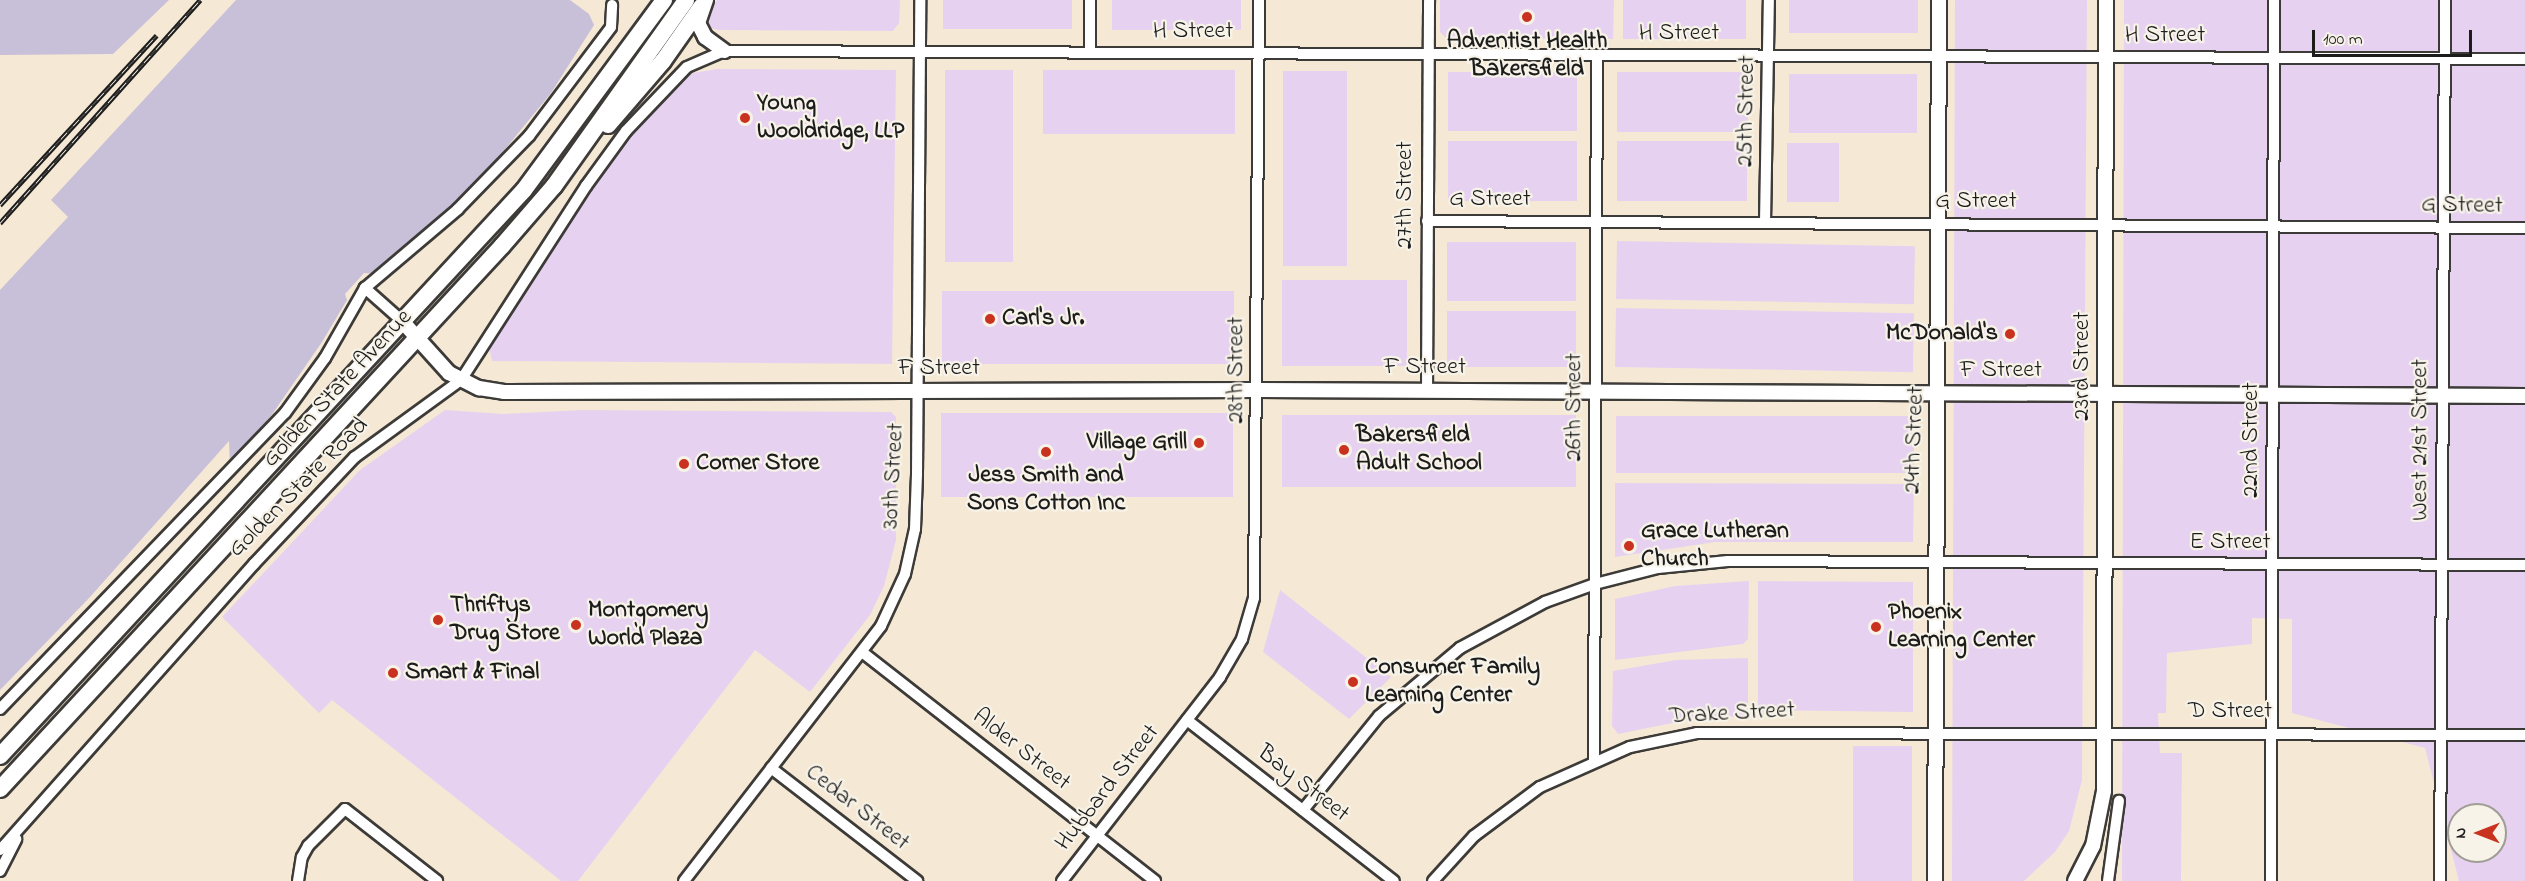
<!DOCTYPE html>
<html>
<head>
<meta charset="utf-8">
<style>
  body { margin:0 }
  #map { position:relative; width:2525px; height:881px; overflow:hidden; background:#f5e9d5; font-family:"Indie Flower",sans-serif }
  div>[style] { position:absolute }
  .built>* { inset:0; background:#e6d2f0; transform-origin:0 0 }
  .industrial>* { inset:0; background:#c8bfd8 }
  .roads { filter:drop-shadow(2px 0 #3d3b38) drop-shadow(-2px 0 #3d3b38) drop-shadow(0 2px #3d3b38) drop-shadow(0 -2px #3d3b38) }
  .minor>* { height:10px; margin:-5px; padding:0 5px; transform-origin:5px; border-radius:5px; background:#fff }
  .major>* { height:14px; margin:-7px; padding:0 7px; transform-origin:7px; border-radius:7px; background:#fff }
  .highway>* { height:16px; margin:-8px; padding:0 8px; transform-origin:8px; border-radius:8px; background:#fff }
  .rail>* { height:5px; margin-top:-2.5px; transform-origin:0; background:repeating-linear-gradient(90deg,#f7f3e8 0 9px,#1c1c1c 0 18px); box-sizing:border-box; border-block:2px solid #1c1c1c }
  .dots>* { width:16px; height:16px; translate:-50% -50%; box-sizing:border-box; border:3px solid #f7f3e8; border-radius:50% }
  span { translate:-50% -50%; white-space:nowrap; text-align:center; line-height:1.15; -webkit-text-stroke:4.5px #f7f3e8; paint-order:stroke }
  .street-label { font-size:24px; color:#1c1c1c }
  .poi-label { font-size:24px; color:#1c1c1c; font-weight:700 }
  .left { translate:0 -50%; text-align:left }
  .right { translate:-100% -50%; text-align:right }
  .north { position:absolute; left:2447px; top:803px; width:60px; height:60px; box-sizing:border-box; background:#f7f3e8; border:2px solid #9f9d96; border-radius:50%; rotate:270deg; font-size:16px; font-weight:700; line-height:24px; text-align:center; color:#1c1c1c }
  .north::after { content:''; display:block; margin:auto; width:21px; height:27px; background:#c8321e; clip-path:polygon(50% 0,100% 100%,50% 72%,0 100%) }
  .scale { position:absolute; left:2312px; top:30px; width:160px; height:27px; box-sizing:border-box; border:3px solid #1c1c1c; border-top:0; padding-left:8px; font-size:18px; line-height:21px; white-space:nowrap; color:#1c1c1c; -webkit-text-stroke:4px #f7f3e8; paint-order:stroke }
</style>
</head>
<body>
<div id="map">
  <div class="built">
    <div style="clip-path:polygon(717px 0,900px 0,899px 23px,893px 31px,718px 30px,711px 28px,706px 17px)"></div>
    <div style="left:943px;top:0;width:129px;height:29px"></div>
    <div style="left:1112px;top:0;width:129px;height:30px"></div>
    <div style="clip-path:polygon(1440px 0,1614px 0,1613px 39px,1446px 38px,1440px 32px)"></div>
    <div style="left:1623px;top:0;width:123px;height:39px"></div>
    <div style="left:1789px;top:0;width:129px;height:33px"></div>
    <div style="clip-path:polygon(1955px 0,2087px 0,2082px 780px,2069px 831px,2055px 852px,2024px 881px,1952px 881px)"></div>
    <div style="clip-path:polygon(evenodd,2124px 0,2525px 0,2525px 881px,2459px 881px,2425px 748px,2292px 713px,2292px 619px,2252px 618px,2252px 644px,2167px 653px,2166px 713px,2158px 713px,2160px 753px,2182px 753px,2181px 881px,2122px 881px,2124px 0,2459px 815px,2495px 815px,2495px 851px,2459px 851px,2459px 815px)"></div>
    <div style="clip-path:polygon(717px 69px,896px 70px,892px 364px,492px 361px,489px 347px,623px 144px,676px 83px,693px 73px)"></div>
    <div style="left:945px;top:70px;width:68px;height:192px"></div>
    <div style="left:1043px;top:70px;width:192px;height:64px"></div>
    <div style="left:1283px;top:71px;width:64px;height:195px"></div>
    <div style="left:1448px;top:72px;width:129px;height:59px"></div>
    <div style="left:1617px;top:72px;width:131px;height:60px"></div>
    <div style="left:1789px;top:74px;width:128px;height:59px"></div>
    <div style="left:1448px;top:141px;width:129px;height:60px"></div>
    <div style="left:1617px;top:141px;width:130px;height:60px"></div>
    <div style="left:1787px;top:143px;width:52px;height:59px"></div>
    <div style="left:1617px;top:241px;width:298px;height:58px;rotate:1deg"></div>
    <div style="left:1447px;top:242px;width:129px;height:59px"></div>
    <div style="left:1282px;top:280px;width:125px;height:86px"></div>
    <div style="left:942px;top:291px;width:292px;height:73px"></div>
    <div style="left:1616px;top:308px;width:298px;height:59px;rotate:1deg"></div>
    <div style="left:1447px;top:311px;width:129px;height:56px"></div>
    <div style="clip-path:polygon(445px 410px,503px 414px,583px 410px,891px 412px,896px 417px,896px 540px,884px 586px,870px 615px,810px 692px,755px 650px,578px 881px,561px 881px,332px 700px,319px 713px,222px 617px,360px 470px)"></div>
    <div style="left:941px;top:413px;width:292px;height:84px"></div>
    <div style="left:1282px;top:415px;width:294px;height:72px"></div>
    <div style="left:1616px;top:416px;width:298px;height:57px"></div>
    <div style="clip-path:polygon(1615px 483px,1914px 484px,1913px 542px,1715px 542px,1615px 557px)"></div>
    <div style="clip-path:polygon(1749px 581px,1748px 639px,1743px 644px,1615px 660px,1615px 599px,1675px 586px)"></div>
    <div style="clip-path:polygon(1758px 581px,1913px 582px,1913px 712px,1764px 710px,1764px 716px,1758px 716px)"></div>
    <div style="clip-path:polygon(1280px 590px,1391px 677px,1349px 719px,1263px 652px)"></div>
    <div style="clip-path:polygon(1748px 658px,1748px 716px,1692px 719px,1618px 734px,1612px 726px,1613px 671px,1676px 660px)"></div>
    <div style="left:1853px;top:746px;width:59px;height:135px"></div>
  </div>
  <div class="industrial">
    <div style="clip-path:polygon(0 0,169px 0,113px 54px,0 55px)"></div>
    <div style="clip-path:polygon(236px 0,570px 0,589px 14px,594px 25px,551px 93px,487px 171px,415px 242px,376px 274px,364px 273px,345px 294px,347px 300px,322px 342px,273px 413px,230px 466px,229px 441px,90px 597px,0 690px,0 290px,68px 217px,51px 200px)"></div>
  </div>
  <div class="roads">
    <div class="minor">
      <div style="left:1090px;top:53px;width:53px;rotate:-90deg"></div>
      <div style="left:1427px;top:221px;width:1098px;rotate:0.37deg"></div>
      <div style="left:1765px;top:222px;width:222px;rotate:-89deg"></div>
      <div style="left:365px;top:288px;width:50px;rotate:41.7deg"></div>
      <div style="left:1427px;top:391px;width:391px;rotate:-89.7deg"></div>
      <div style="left:862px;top:652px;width:372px;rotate:38deg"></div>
      <div style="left:0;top:709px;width:411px;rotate:-46.1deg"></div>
      <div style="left:285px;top:413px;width:68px;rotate:-54deg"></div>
      <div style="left:325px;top:358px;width:81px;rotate:-60.3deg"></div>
      <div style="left:365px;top:288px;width:122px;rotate:-40.3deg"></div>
      <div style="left:458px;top:209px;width:102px;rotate:-45.8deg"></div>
      <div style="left:529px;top:136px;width:136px;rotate:-53deg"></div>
      <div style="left:611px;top:27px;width:22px;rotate:-87deg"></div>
      <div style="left:1187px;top:720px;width:262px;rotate:37.9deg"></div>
      <div style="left:1594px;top:760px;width:705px;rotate:-89.76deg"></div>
      <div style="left:771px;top:768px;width:185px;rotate:37.7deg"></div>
      <div style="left:1303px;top:810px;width:121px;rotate:-51deg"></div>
      <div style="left:1379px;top:716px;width:106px;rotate:-40deg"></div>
      <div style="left:1460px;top:648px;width:97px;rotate:-28.4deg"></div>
      <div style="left:1545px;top:602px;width:53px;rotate:-19.8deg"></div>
      <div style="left:1595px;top:584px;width:65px;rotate:-14.3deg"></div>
      <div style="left:1658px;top:568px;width:70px;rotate:-5.7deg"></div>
      <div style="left:1728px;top:561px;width:797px;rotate:0.29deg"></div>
      <div style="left:0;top:850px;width:383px;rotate:-48.4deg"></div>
      <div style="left:254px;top:564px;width:147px;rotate:-46.7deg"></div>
      <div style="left:355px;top:457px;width:131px;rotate:-36deg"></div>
      <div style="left:461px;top:380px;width:231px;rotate:-57.2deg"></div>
      <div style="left:586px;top:186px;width:68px;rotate:-54deg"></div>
      <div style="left:626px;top:131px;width:88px;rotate:-46.4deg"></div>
      <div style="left:687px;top:67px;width:40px;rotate:-23.4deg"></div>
      <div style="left:724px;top:51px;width:1801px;rotate:0.25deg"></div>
      <div style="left:0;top:871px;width:36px;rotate:-63deg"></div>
      <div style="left:298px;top:881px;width:24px;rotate:-81deg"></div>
      <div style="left:302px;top:857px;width:13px;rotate:-61deg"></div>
      <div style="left:308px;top:846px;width:52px;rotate:-45deg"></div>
      <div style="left:345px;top:809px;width:117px;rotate:38deg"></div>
      <div style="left:684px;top:881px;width:322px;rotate:-52.3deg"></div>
      <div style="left:881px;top:626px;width:57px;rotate:-65.2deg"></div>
      <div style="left:905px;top:574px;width:46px;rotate:-77.5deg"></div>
      <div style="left:915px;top:529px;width:54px;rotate:-87.9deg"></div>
      <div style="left:917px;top:475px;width:475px;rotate:-89.6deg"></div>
      <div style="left:1062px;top:881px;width:258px;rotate:-52.2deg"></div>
      <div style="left:1220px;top:677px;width:44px;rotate:-59.9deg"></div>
      <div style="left:1242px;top:639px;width:43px;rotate:-73.7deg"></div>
      <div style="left:1254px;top:598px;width:598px;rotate:-89.52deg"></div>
      <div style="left:1433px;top:881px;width:61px;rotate:-47.7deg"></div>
      <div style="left:1474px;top:836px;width:82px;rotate:-36.6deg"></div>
      <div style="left:1540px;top:787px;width:98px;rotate:-24deg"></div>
      <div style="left:1630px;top:747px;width:68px;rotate:-11.8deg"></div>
      <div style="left:1697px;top:733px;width:828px;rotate:0.14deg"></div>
      <div style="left:2108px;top:881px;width:81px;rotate:-82.2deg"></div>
      <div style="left:2271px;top:881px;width:881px;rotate:-89.8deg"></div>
      <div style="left:2440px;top:881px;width:881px;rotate:-89.67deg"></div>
    </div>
    <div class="major">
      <div style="left:706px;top:0;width:24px;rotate:109deg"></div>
      <div style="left:698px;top:23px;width:16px;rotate:63deg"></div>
      <div style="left:705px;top:37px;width:24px;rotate:36deg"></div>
      <div style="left:402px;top:321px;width:70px;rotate:47.9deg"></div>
      <div style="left:449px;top:373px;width:34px;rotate:27deg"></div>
      <div style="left:479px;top:388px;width:25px;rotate:9deg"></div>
      <div style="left:504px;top:392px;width:754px;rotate:-0.15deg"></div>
      <div style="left:1258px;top:390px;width:1267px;rotate:0.27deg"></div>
      <div style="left:1935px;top:881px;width:881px;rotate:-89.74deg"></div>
      <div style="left:2075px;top:881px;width:39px;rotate:-63deg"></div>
      <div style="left:2093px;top:846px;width:56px;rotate:-78.7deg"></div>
      <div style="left:2104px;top:791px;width:791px;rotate:-89.86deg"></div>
    </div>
    <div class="highway">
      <div style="left:608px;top:125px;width:84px;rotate:-49.3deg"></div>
      <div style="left:663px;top:61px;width:66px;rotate:-54.9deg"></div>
      <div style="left:0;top:756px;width:771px;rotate:-47.21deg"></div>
      <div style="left:524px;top:190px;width:236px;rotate:-53.6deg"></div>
      <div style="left:0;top:789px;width:739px;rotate:-47.25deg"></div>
      <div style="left:502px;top:246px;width:79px;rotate:-49.1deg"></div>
      <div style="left:554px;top:186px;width:228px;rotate:-54.6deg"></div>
    </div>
  </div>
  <div class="rail">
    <div style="left:0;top:205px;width:231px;rotate:-47.3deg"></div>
    <div style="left:0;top:223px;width:300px;rotate:-48.1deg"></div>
  </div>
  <div class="dots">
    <div style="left:1527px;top:17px;background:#c8321e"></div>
    <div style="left:745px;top:118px;background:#c8321e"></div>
    <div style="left:990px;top:319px;background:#c8321e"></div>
    <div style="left:2010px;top:334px;background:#c8321e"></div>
    <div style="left:1199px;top:443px;background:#c8321e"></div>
    <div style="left:1344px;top:450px;background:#c8321e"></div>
    <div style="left:1046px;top:452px;background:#c8321e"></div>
    <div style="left:684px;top:464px;background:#c8321e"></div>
    <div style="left:1629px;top:546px;background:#c8321e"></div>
    <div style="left:438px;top:620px;background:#c8321e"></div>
    <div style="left:576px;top:625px;background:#c8321e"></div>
    <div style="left:1876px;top:627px;background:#c8321e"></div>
    <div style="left:393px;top:673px;background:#c8321e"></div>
    <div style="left:1353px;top:682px;background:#c8321e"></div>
  </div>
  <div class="street-label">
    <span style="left:1193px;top:32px">H Street</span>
    <span style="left:1679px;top:34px">H Street</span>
    <span style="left:2165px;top:36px">H Street</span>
    <span style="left:1747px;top:111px;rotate:-89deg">25th Street</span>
    <span style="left:1406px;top:195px;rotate:-90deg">27th Street</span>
    <span style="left:1490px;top:200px">G Street</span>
    <span style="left:1976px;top:202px">G Street</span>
    <span style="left:2462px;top:206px;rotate:1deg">G Street</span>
    <span style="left:2083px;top:366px;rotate:-90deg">23rd Street</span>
    <span style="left:1425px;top:368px">F Street</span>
    <span style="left:939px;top:369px">F Street</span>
    <span style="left:1237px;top:370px;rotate:-90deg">28th Street</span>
    <span style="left:2001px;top:371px">F Street</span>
    <span style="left:338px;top:389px;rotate:-47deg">Golden State Avenue</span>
    <span style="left:1575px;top:407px;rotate:-90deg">26th Street</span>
    <span style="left:1915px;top:440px;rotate:-88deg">24th Street</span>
    <span style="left:2252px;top:440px;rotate:-90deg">22nd Street</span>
    <span style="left:2421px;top:440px;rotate:-90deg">West 21st Street</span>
    <span style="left:894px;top:476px;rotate:-87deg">30th Street</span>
    <span style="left:299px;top:488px;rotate:-45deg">Golden State Road</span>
    <span style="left:2230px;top:543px">E Street</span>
    <span style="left:2230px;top:712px">D Street</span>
    <span style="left:1732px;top:714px;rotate:-3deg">Drake Street</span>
    <span style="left:1021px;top:750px;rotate:38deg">Alder Street</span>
    <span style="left:1303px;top:784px;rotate:38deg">Bay Street</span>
    <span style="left:1108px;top:788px;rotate:-52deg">Hubbard Street</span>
    <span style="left:857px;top:808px;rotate:38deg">Cedar Street</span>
  </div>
  <div class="poi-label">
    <span style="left:1527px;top:56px">Adventist Health<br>Bakersfield</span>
    <span class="left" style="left:757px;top:118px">Young<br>Wooldridge, LLP</span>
    <span class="left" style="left:1002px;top:319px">Carl's Jr.</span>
    <span class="right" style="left:1998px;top:334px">McDonald's</span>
    <span class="left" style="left:1356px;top:450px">Bakersfield<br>Adult School</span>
    <span class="right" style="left:1187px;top:443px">Village Grill</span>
    <span class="left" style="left:696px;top:464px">Corner Store</span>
    <span style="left:1046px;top:490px">Jess Smith and<br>Sons Cotton Inc</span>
    <span class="left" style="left:1641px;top:546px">Grace Lutheran<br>Church</span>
    <span class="left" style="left:450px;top:620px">Thriftys<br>Drug Store</span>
    <span class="left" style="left:588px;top:625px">Montgomery<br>World Plaza</span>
    <span class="left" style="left:1888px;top:627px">Phoenix<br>Learning Center</span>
    <span class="left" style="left:1365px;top:682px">Consumer Family<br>Learning Center</span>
    <span class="left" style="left:405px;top:673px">Smart &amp; Final</span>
  </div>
  <div class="north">N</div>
  <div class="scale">100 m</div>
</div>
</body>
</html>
